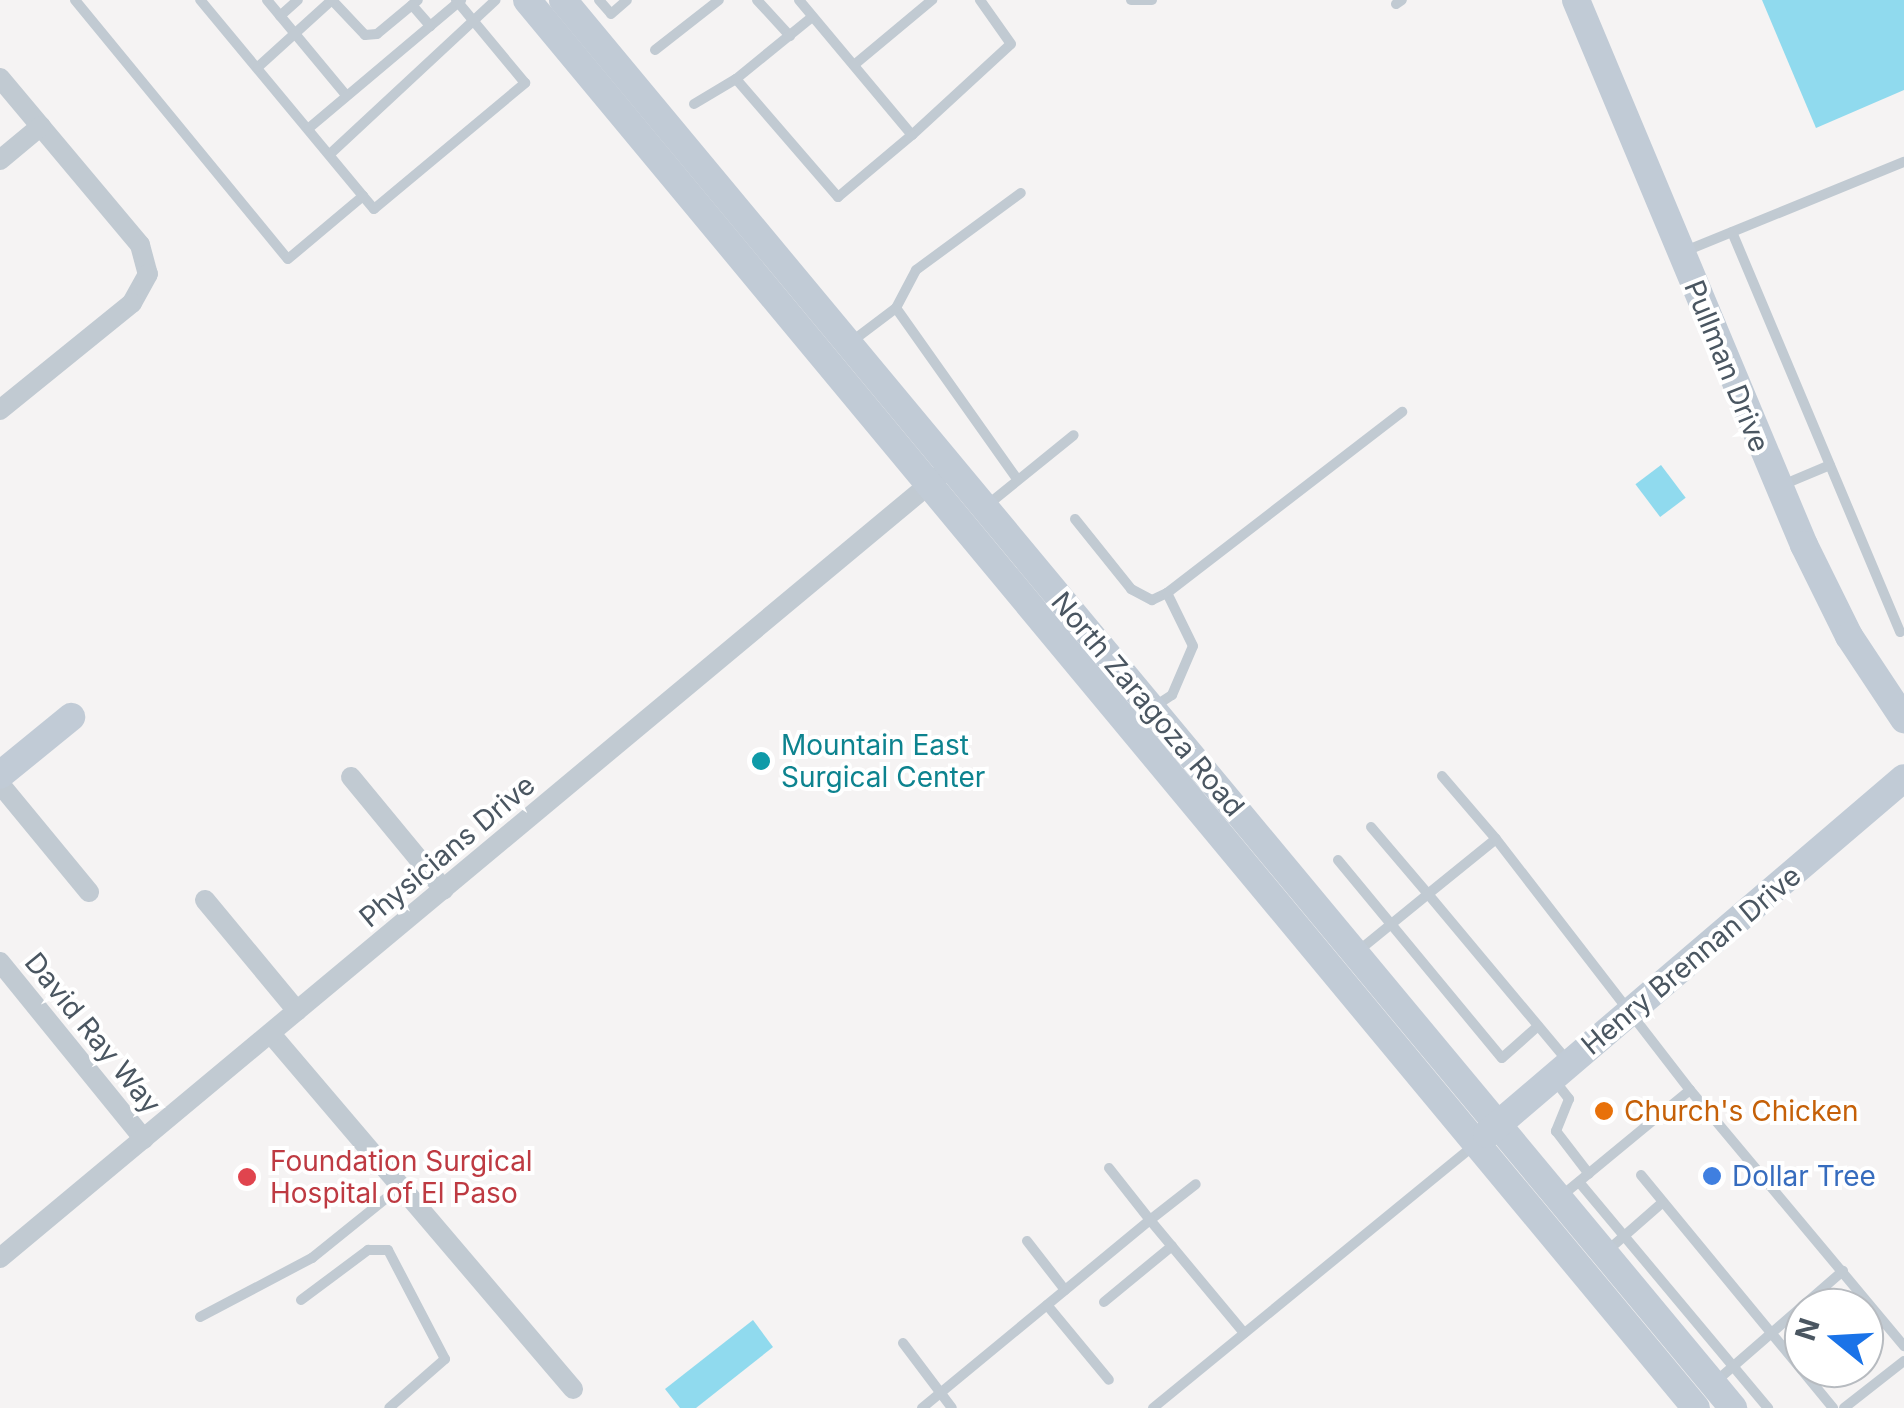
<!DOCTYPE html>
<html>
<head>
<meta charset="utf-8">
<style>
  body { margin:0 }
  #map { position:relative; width:1904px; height:1408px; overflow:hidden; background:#f5f3f3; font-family:Inter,sans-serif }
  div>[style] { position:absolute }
  .water>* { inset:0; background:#90daee; transform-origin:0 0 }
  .lane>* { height:10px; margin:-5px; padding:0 5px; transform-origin:5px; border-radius:5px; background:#c1cad2 }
  .street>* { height:20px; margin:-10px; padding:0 10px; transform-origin:10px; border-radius:10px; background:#c1cad2 }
  .secondary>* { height:28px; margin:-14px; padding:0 14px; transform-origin:14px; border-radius:14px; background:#c1cbd6 }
  .dots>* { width:28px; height:28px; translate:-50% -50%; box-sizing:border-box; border:5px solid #fff; border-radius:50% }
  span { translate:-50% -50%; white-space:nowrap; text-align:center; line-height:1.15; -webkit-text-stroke:8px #fff; paint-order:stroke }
  .street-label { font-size:28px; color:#4a5661 }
  .culture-label { font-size:28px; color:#0d838f }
  .left { translate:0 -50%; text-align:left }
  .food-label { font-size:28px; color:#c56008 }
  .health-label { font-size:28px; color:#be3a42 }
  .shop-label { font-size:28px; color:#366cbe }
  .north { position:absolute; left:1784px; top:1288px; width:100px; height:100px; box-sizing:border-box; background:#fff; border:2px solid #b7bbc0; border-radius:50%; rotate:288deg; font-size:28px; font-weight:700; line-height:40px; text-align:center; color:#4a5661 }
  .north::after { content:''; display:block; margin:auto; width:35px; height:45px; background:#1a73e8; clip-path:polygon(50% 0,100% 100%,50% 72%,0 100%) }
</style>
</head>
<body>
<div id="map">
  <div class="water">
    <div style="clip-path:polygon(1762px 0,1904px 0,1904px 90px,1816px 128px)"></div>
    <div style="left:1661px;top:465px;width:41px;height:32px;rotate:53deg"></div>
    <div style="clip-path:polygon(753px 1320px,773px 1347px,696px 1408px,680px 1408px,665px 1389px)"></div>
  </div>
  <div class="lane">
    <div style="left:75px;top:0;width:335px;rotate:50.6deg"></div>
    <div style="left:288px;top:259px;width:98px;rotate:-40deg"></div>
    <div style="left:363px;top:196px;width:255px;rotate:-129.7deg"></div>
    <div style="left:267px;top:0;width:124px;rotate:50.3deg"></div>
    <div style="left:332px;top:0;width:48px;rotate:46.7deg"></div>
    <div style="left:365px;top:35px;width:12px;rotate:-5deg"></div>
    <div style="left:377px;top:34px;width:53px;rotate:-39.7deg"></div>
    <div style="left:599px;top:0;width:18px;rotate:49deg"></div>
    <div style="left:611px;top:14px;width:21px;rotate:-41deg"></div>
    <div style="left:757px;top:0;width:49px;rotate:47.5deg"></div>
    <div style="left:799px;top:0;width:176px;rotate:50.1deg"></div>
    <div style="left:912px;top:135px;width:134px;rotate:-42.6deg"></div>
    <div style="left:1011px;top:44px;width:54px;rotate:-125.2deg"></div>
    <div style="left:1131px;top:0;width:21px"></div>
    <div style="left:1396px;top:4px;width:7px;rotate:-34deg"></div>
    <div style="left:412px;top:5px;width:28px;rotate:49deg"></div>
    <div style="left:280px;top:16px;width:24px;rotate:-42deg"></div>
    <div style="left:655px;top:50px;width:81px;rotate:-38deg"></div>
    <div style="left:854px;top:65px;width:102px;rotate:-39.8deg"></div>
    <div style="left:258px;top:67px;width:100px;rotate:-42.2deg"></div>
    <div style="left:736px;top:79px;width:156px;rotate:49.2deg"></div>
    <div style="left:838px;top:197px;width:97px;rotate:-40deg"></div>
    <div style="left:694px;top:104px;width:49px;rotate:-30.8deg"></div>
    <div style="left:736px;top:79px;width:98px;rotate:-39.2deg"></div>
    <div style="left:309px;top:128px;width:199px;rotate:-40.1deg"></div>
    <div style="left:330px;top:154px;width:226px;rotate:-42.9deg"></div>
    <div style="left:363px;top:196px;width:17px;rotate:50deg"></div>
    <div style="left:374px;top:209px;width:197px;rotate:-39.8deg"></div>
    <div style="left:525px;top:83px;width:108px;rotate:-129.7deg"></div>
    <div style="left:1732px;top:232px;width:434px;rotate:67.2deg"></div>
    <div style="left:1683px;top:252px;width:239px;rotate:-22.2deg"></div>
    <div style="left:896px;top:308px;width:209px;rotate:54.7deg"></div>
    <div style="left:851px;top:342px;width:56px;rotate:-37.1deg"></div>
    <div style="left:896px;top:308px;width:43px;rotate:-62.2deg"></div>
    <div style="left:916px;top:270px;width:130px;rotate:-36.3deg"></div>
    <div style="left:1780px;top:486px;width:54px;rotate:-22.8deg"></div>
    <div style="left:985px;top:507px;width:114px;rotate:-39deg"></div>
    <div style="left:1075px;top:519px;width:90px;rotate:51.3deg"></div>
    <div style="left:1131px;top:589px;width:24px;rotate:28deg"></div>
    <div style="left:1152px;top:600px;width:17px;rotate:-25deg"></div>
    <div style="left:1152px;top:708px;width:24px;rotate:-33deg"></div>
    <div style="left:1172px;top:695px;width:53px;rotate:-66.8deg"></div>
    <div style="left:1193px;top:646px;width:59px;rotate:-116.1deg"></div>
    <div style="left:1167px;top:593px;width:297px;rotate:-37.6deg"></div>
    <div style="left:1371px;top:827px;width:88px;rotate:49.6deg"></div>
    <div style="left:1428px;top:894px;width:87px;rotate:-39deg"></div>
    <div style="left:1496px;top:839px;width:83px;rotate:-130.6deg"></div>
    <div style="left:1496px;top:839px;width:317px;rotate:52.3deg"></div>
    <div style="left:1690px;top:1090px;width:168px;rotate:140.5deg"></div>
    <div style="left:1338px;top:860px;width:257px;rotate:50.4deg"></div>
    <div style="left:1502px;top:1058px;width:48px;rotate:-41.6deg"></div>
    <div style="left:1357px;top:952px;width:92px;rotate:-39.2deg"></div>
    <div style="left:1428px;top:894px;width:217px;rotate:50.1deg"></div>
    <div style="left:1555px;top:1081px;width:23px;rotate:52deg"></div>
    <div style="left:1569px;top:1099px;width:35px;rotate:112deg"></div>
    <div style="left:1556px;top:1131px;width:54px;rotate:52.5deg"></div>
    <div style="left:1690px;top:1090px;width:334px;rotate:50.1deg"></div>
    <div style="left:1109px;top:1168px;width:66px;rotate:51.7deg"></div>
    <div style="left:1150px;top:1220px;width:58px;rotate:-38deg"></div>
    <div style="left:1641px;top:1175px;width:302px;rotate:50.5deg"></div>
    <div style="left:1579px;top:1182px;width:295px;rotate:50.1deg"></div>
    <div style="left:1027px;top:1241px;width:62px;rotate:52.2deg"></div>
    <div style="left:1607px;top:1251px;width:74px;rotate:-41.2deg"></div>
    <div style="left:301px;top:1300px;width:84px;rotate:-36.7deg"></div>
    <div style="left:368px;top:1250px;width:20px"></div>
    <div style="left:388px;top:1250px;width:123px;rotate:62.4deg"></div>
    <div style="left:445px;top:1359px;width:74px;rotate:138.8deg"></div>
    <div style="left:1104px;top:1302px;width:88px;rotate:-39.5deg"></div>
    <div style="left:1047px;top:1305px;width:97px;rotate:50.4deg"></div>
    <div style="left:200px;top:1317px;width:127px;rotate:-27.8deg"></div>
    <div style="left:312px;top:1258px;width:113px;rotate:-38.9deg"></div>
    <div style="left:903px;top:1343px;width:81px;rotate:53deg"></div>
    <div style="left:1714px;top:1383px;width:171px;rotate:-41deg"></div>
    <div style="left:922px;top:1408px;width:296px;rotate:-39.5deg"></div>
    <div style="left:1150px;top:1220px;width:147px;rotate:50.2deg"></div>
    <div style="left:1153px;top:1408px;width:414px;rotate:-39.3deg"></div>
    <div style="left:1844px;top:1408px;width:76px;rotate:-38.1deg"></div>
  </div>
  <div class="street">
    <div style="left:0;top:78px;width:218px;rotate:50deg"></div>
    <div style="left:140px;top:245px;width:30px;rotate:75deg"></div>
    <div style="left:148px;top:274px;width:33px;rotate:119deg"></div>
    <div style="left:132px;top:303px;width:170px;rotate:141deg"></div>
    <div style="left:0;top:160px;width:53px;rotate:-39.7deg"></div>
    <div style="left:351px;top:777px;width:146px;rotate:50.5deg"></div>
    <div style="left:0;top:784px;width:140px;rotate:50.5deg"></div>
    <div style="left:205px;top:900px;width:144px;rotate:50.3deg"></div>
    <div style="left:0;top:962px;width:228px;rotate:50.9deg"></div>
    <div style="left:271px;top:1034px;width:466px;rotate:49.6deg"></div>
    <div style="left:0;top:1258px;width:1223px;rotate:-39.79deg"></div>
  </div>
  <div class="secondary">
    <div style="left:527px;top:0;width:1830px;rotate:50.3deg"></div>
    <div style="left:563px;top:0;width:1831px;rotate:50.27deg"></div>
    <div style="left:1576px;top:0;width:591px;rotate:67.3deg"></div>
    <div style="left:1804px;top:545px;width:102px;rotate:63.7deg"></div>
    <div style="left:1849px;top:636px;width:100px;rotate:56.5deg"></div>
    <div style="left:0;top:775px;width:92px;rotate:-39.2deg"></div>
    <div style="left:1487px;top:1134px;width:548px;rotate:-40.49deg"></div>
  </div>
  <div class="dots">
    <div style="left:761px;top:761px;background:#0f9aa8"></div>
    <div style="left:1604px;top:1111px;background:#e8710a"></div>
    <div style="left:1712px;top:1176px;background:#3f7fe0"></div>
    <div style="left:247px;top:1177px;background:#e0444e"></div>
  </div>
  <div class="street-label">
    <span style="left:1727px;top:366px;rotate:68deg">Pullman Drive</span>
    <span style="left:1148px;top:704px;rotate:50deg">North Zaragoza Road</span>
    <span style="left:447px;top:851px;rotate:-40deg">Physicians Drive</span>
    <span style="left:1691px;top:960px;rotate:-40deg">Henry Brennan Drive</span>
    <span style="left:93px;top:1033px;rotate:51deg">David Ray Way</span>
  </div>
  <div class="culture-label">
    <span class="left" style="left:781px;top:761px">Mountain East<br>Surgical Center</span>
  </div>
  <div class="food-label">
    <span class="left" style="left:1624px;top:1111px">Church's Chicken</span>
  </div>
  <div class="health-label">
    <span class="left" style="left:270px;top:1177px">Foundation Surgical<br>Hospital of El Paso</span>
  </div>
  <div class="shop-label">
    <span class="left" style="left:1732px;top:1176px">Dollar Tree</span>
  </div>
  <div class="north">N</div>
</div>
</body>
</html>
